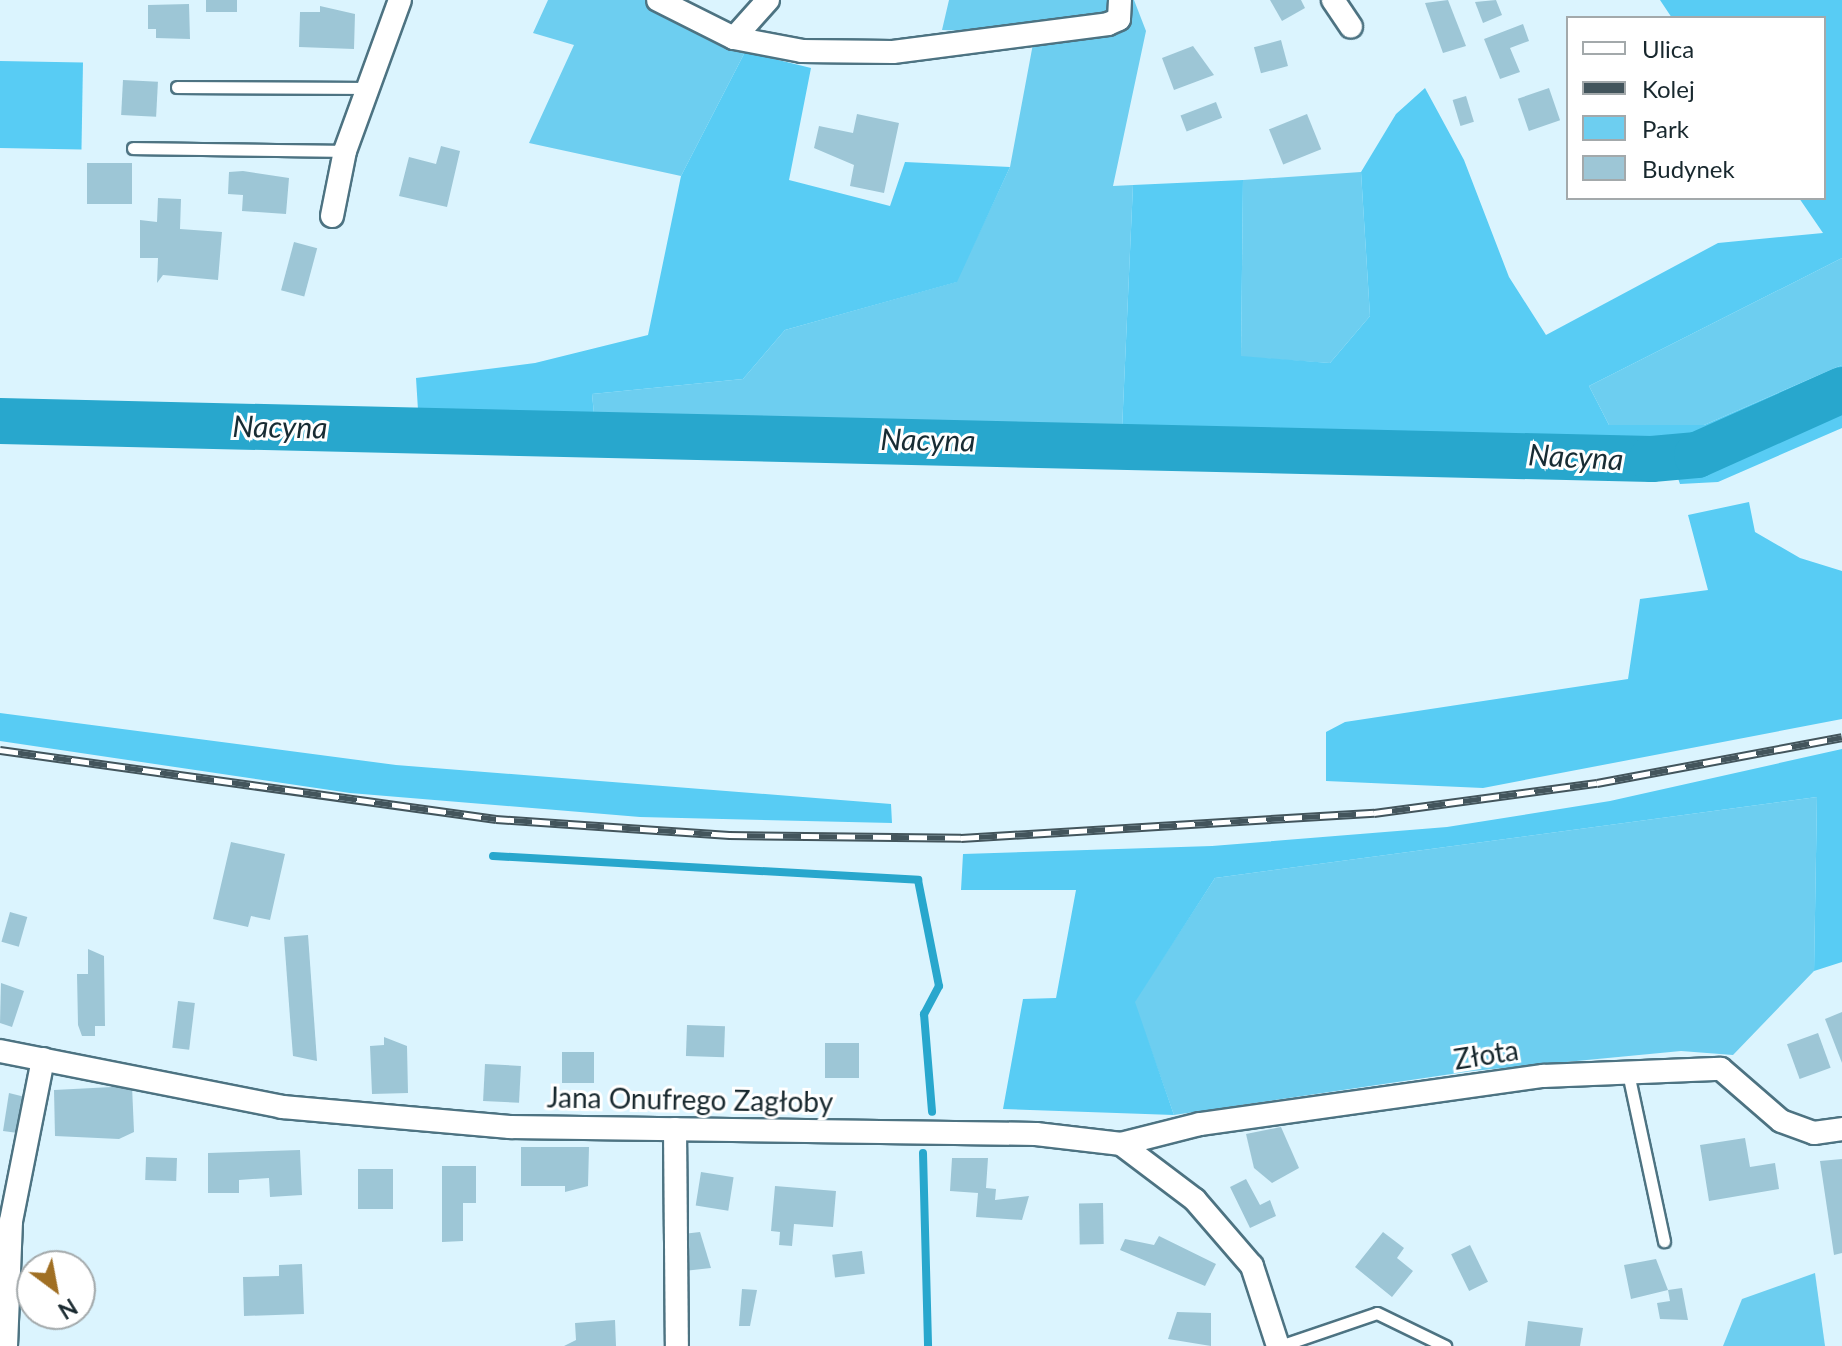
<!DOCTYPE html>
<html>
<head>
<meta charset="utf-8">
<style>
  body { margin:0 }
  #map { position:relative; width:1842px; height:1346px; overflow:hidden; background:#dbf4fe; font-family:Lato,sans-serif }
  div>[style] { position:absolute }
  .green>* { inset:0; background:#6dcef0 }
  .forest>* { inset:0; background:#58ccf4; transform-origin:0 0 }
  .stream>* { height:8px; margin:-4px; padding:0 4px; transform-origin:4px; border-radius:4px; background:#28a7cd }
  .river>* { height:46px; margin:-23px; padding:0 23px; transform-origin:23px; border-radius:23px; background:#28a7cd }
  .building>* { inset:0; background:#9dc6d6; transform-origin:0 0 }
  .roads { filter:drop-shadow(2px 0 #4d7382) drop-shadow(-2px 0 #4d7382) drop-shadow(0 2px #4d7382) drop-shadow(0 -2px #4d7382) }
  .lane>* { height:11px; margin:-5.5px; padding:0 5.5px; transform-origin:5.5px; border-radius:5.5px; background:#fff }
  .street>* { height:22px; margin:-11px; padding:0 11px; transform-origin:11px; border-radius:11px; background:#fff }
  .rail>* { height:9px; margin-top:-4.5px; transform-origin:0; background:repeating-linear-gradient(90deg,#fff 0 18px,#43555c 0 36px); box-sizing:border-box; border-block:2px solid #43555c }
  span { translate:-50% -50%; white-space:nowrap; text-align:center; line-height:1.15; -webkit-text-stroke:6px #fff; paint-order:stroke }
  .street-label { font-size:28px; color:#18282e }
  .water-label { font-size:30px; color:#182c34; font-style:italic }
  .legend { position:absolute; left:1566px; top:16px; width:260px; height:184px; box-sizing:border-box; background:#fff; border:2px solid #a3a9ab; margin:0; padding:10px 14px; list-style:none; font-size:24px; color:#18282e }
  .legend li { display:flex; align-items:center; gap:16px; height:40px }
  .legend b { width:40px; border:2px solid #a3a9ab }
  .north { position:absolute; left:16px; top:1250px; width:80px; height:80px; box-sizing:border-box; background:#fff; border:2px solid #a3a9ab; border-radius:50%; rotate:148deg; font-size:22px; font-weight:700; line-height:32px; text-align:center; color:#18282e }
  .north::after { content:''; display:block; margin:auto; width:28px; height:36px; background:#a06f23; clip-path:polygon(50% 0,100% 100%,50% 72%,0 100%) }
</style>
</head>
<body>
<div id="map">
  <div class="green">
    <div style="clip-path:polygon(548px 0,649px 0,745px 52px,681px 176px,529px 143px,574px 45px,533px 33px)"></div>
    <div style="clip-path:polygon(949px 0,1134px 0,1146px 31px,1113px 186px,1133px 185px,1122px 430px,594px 414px,592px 394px,743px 379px,785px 330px,956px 282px,1010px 167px,1035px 33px,942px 30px)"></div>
    <div style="clip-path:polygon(1361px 172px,1370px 316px,1330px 363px,1241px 357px,1243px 180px)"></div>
    <div style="clip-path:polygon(1842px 258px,1842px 365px,1704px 425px,1609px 425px,1589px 386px)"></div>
    <div style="clip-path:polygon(1817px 797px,1814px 971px,1733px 1055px,1681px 1051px,1472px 1071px,1174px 1115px,1134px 1002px,1215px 878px)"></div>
    <div style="clip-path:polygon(1815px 1273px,1825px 1346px,1723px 1346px,1742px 1299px)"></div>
  </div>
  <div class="forest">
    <div style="clip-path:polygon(1660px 0,1842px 0,1842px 258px,1589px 386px,1609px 425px,1704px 425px,1842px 365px,1842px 380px,1700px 444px,1605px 449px,1122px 430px,1133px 185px,1243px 180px,1241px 356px,1330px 363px,1370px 316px,1361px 172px,1396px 114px,1425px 88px,1464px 160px,1509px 277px,1546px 335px,1718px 243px,1823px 233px,1799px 198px,1824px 198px,1824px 18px,1672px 18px)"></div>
    <div style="clip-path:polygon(745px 52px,811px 68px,789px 180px,890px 206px,905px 162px,1010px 167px,957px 282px,785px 330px,743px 379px,592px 394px,594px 414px,418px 410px,416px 378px,535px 363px,648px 335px,681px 176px)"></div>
    <div style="left:0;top:61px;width:83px;height:87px;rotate:1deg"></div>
    <div style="clip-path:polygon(1842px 400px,1842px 428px,1718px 482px,1680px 484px,1674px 467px,1699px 464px)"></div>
    <div style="clip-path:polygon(1749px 502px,1755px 532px,1800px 558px,1842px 571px,1842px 719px,1483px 788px,1326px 781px,1326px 732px,1345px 722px,1628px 679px,1640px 599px,1708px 590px,1688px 515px)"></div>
    <div style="clip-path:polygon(0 713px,396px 765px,891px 804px,892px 823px,640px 817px,350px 793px,0 741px)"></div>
    <div style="clip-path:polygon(1842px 749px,1842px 962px,1814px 971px,1817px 797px,1215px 878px,1135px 1002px,1174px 1115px,1003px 1109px,1023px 999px,1056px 998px,1076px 890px,961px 890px,963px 854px,1212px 846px,1447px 827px,1610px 801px)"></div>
  </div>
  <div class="stream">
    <div style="left:199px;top:425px;width:21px;rotate:59deg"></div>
    <div style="left:493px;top:856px;width:426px;rotate:3.2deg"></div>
    <div style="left:918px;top:880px;width:108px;rotate:78.8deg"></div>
    <div style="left:939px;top:986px;width:32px;rotate:118deg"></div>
    <div style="left:924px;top:1014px;width:98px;rotate:85.3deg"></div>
    <div style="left:923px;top:1153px;width:193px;rotate:88.5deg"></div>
  </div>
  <div class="river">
    <div style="left:0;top:421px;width:1652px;rotate:1.32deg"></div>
    <div style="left:1652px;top:459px;width:45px;rotate:-5.1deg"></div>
    <div style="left:1697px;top:455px;width:159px;rotate:-24.1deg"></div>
  </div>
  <div class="building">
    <div style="left:206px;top:0;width:31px;height:12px"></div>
    <div style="clip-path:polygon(1270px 0,1301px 0,1305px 8px,1282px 21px)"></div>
    <div style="clip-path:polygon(1448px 0,1466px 46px,1443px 53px,1425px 3px)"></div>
    <div style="clip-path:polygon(1496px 0,1502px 15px,1483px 23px,1475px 2px)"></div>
    <div style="clip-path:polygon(189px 4px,190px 39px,156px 38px,156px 29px,148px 29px,148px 5px)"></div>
    <div style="clip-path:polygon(320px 6px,355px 14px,354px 49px,299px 47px,300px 12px,320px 12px)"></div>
    <div style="clip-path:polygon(1523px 24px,1529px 41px,1510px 48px,1520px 72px,1500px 79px,1484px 39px)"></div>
    <div style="left:1281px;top:40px;width:27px;height:28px;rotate:75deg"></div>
    <div style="clip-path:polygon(1193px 46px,1214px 75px,1174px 90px,1162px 58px)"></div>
    <div style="left:123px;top:80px;width:35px;height:35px;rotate:3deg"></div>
    <div style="left:1549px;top:88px;width:34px;height:33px;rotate:71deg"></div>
    <div style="left:1466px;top:96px;width:27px;height:14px;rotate:73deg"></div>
    <div style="left:1216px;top:102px;width:17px;height:38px;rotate:69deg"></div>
    <div style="clip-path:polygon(857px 114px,899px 123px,884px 193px,850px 186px,854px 165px,814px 148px,819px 126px,853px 133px)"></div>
    <div style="left:1307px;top:114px;width:38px;height:41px;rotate:68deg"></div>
    <div style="clip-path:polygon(441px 146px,460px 151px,447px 207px,399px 196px,409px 157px,436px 164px)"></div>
    <div style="left:87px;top:163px;width:45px;height:41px"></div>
    <div style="clip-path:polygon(243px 171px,289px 178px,286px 214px,242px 211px,243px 195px,228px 194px,229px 172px)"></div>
    <div style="clip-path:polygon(158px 198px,181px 199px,180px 229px,222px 232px,218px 280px,163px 275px,157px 283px,158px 258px,140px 258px,140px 220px,157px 222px)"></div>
    <div style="left:294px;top:242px;width:24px;height:50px;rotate:15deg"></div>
    <div style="clip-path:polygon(231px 842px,285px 854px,270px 920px,251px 916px,248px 927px,213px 919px)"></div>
    <div style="left:10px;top:912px;width:18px;height:31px;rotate:16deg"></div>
    <div style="clip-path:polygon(308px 935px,317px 1061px,293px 1056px,291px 1031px,284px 937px)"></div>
    <div style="clip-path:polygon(88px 949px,104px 956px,105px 1026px,95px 1026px,95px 1036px,82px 1036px,78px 1025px,77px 974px,88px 974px)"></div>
    <div style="clip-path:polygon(1px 983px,24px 991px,12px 1027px,0 1023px)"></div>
    <div style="left:178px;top:1001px;width:17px;height:47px;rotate:7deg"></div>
    <div style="clip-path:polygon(1842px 1012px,1842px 1063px,1825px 1019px)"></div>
    <div style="left:687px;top:1025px;width:38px;height:31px;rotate:2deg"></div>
    <div style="left:1818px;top:1033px;width:37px;height:33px;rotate:70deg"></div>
    <div style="clip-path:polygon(384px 1037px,407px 1046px,408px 1093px,372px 1094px,370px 1046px,384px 1045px)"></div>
    <div style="left:859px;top:1043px;width:35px;height:34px;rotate:90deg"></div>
    <div style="left:562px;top:1052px;width:32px;height:31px"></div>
    <div style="left:485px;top:1064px;width:36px;height:37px;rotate:3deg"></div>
    <div style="clip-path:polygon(132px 1086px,134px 1132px,119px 1139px,55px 1136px,54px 1090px)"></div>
    <div style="clip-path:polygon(9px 1093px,29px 1098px,18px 1133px,3px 1131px)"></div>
    <div style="clip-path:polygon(1281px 1127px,1299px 1168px,1272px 1183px,1254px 1168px,1246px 1134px)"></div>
    <div style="clip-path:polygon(1745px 1138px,1750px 1167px,1775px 1163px,1779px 1189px,1709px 1201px,1700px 1145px)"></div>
    <div style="clip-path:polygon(521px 1147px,589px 1147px,588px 1186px,565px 1192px,565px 1186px,521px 1186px)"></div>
    <div style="clip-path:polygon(300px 1150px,302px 1195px,270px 1197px,269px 1178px,239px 1180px,239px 1193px,208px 1193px,208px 1153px)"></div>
    <div style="left:146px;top:1157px;width:31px;height:23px;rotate:2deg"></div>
    <div style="clip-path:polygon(952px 1158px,988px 1158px,986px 1188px,996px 1189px,995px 1200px,1029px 1196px,1022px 1220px,976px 1217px,978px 1193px,950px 1191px)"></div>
    <div style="clip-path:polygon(1842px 1159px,1842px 1253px,1834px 1255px,1820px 1161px)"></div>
    <div style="clip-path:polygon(442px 1166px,476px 1166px,476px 1203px,463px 1203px,463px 1241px,442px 1242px)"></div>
    <div style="left:358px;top:1169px;width:35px;height:40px"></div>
    <div style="left:701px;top:1172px;width:33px;height:34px;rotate:9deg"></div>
    <div style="clip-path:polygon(1246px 1179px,1260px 1205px,1270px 1200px,1276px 1216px,1250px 1228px,1230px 1187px)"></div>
    <div style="clip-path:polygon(775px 1186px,836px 1191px,833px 1227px,794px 1224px,792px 1246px,779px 1245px,780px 1232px,771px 1231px)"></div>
    <div style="left:1103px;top:1203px;width:41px;height:24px;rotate:89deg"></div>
    <div style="clip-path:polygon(700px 1232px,711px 1268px,684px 1271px,683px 1234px)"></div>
    <div style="clip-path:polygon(1383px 1232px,1404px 1248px,1397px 1258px,1413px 1271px,1392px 1297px,1355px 1267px)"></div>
    <div style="clip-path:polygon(1159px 1236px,1216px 1264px,1205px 1286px,1120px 1250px,1125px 1239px,1154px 1245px)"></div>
    <div style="left:1470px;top:1245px;width:41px;height:21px;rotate:64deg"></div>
    <div style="left:862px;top:1251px;width:23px;height:30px;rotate:83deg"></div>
    <div style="clip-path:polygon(1656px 1259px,1668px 1290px,1682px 1288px,1688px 1320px,1660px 1319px,1657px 1303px,1670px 1301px,1668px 1290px,1631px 1299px,1624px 1265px)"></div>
    <div style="clip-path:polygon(302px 1264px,304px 1314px,244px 1316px,243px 1277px,279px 1276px,279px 1265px)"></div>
    <div style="clip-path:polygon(742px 1289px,757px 1290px,750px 1326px,739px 1326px)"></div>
    <div style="clip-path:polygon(1177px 1312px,1211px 1313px,1211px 1346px,1168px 1339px)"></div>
    <div style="clip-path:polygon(615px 1320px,616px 1346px,564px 1346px,576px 1340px,575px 1323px)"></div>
    <div style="clip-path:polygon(1528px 1321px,1583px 1328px,1580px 1346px,1525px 1346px)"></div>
  </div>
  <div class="roads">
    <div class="lane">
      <div style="left:177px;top:87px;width:191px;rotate:0.3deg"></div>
      <div style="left:133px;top:148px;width:212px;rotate:0.8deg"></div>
      <div style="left:1628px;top:1073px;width:172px;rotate:77.9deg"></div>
      <div style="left:1280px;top:1346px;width:102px;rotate:-18.8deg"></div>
      <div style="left:1377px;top:1313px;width:76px;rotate:25.9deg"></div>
    </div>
    <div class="street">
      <div style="left:658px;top:0;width:85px;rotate:26.6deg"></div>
      <div style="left:734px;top:38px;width:51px;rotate:-48.2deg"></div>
      <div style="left:1333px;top:0;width:32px;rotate:56deg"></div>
      <div style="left:734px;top:38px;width:69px;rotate:10.8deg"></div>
      <div style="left:802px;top:51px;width:91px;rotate:0.6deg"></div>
      <div style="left:893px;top:52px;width:217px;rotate:-7.4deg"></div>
      <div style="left:1108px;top:24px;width:12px;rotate:-24deg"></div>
      <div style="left:1119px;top:19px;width:19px;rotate:-87deg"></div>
      <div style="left:332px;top:216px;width:66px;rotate:-78.7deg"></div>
      <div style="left:345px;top:151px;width:161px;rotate:-70deg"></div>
      <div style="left:0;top:1051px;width:288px;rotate:11.2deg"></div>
      <div style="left:282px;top:1107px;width:229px;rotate:5deg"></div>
      <div style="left:510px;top:1127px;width:526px;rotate:0.76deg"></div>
      <div style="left:1036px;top:1134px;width:86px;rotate:6.7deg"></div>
      <div style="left:1121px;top:1144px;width:93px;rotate:37.1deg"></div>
      <div style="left:1195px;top:1200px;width:87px;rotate:49.2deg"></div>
      <div style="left:1252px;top:1266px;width:84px;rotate:72deg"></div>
      <div style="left:675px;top:1129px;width:217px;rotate:89.5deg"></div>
      <div style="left:1121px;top:1144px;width:81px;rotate:-14.2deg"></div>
      <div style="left:1200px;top:1124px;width:346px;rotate:-8deg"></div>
      <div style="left:1543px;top:1076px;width:178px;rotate:-2.3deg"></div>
      <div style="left:1721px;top:1069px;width:79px;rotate:40.9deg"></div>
      <div style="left:1781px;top:1121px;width:35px;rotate:20deg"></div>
      <div style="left:1814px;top:1133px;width:28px;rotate:-8deg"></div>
      <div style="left:6px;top:1346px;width:125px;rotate:-87.7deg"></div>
      <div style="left:11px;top:1221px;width:165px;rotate:-78.8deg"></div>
    </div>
  </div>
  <div class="rail">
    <div style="left:0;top:750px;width:501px;rotate:7.92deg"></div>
    <div style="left:496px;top:819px;width:234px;rotate:3.9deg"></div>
    <div style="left:729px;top:835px;width:232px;rotate:0.7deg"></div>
    <div style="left:961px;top:838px;width:414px;rotate:-3.5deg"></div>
    <div style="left:1374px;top:813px;width:225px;rotate:-7.7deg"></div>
    <div style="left:1597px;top:783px;width:249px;rotate:-10.6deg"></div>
  </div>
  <div class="street-label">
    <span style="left:1486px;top:1054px;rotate:-9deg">Złota</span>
    <span style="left:690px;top:1099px;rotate:1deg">Jana Onufrego Zagłoby</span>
  </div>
  <div class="water-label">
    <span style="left:280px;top:426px;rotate:1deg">Nacyna</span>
    <span style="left:928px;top:439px;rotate:1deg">Nacyna</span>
    <span style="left:1576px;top:456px;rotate:3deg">Nacyna</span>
  </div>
  <ul class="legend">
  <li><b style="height:10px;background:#fff"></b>Ulica</li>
  <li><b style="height:10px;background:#43555c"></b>Kolej</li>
  <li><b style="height:22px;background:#6dcef0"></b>Park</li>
  <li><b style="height:22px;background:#9dc6d6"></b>Budynek</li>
  </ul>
  <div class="north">N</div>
</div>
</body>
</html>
